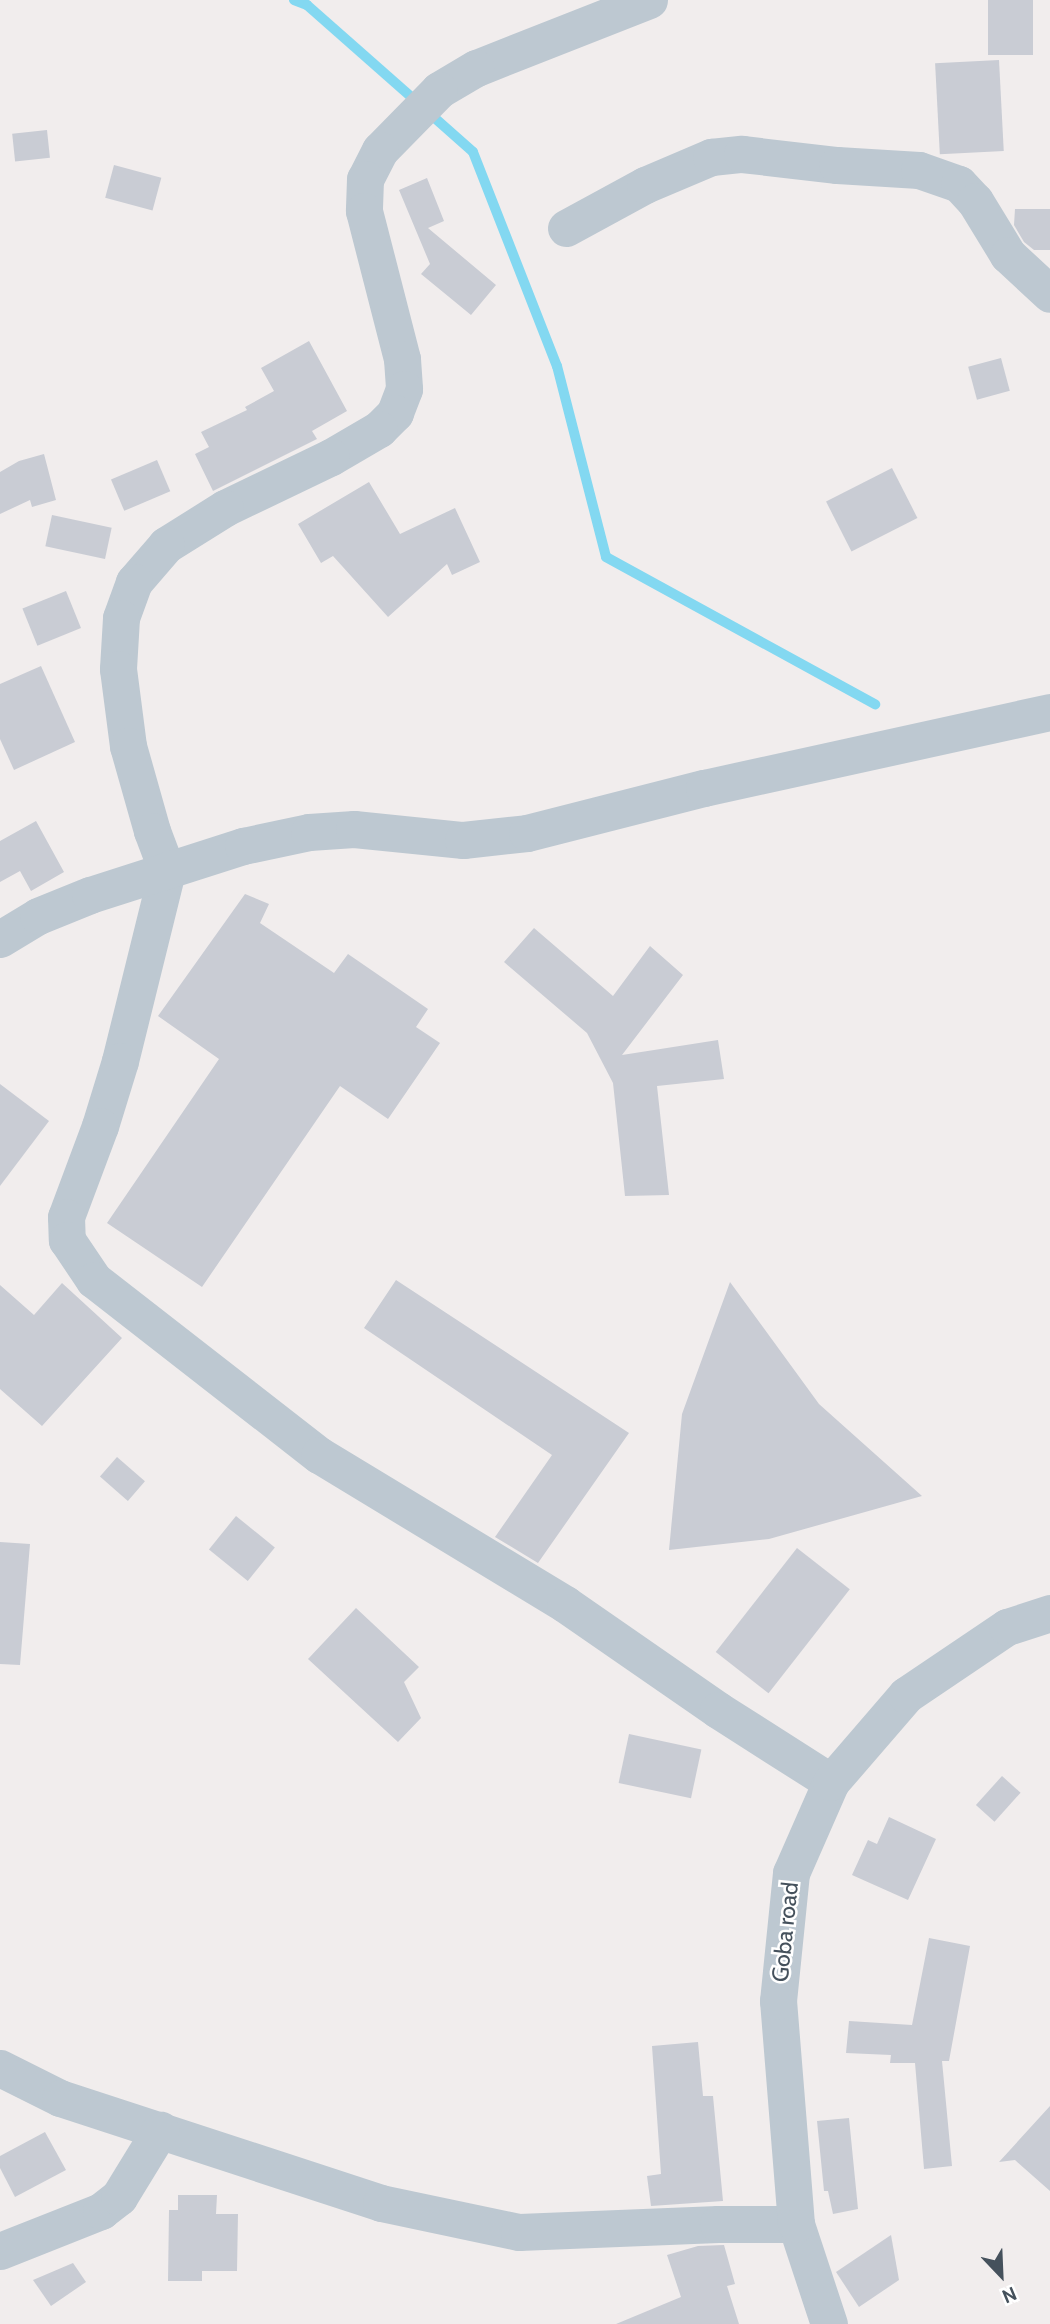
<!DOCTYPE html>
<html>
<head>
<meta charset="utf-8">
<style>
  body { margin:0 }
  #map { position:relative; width:1050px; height:2324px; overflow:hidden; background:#f1eded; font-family:Cabin,sans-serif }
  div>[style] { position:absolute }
  .stream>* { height:10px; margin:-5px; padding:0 5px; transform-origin:5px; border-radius:5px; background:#83d8f1 }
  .building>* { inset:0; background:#c9ccd4; transform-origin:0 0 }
  .minor>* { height:37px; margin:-18.5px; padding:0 18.5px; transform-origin:18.5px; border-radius:18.5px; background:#bdc8d1 }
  span { translate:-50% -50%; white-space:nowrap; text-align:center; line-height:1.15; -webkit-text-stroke:5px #fff; paint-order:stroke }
  .street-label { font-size:23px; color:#45515c }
  .north { position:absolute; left:966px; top:2240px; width:70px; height:70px; -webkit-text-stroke:5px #fff; paint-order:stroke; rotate:157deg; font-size:19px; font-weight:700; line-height:28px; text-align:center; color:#45515c }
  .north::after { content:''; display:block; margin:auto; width:24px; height:32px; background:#45515c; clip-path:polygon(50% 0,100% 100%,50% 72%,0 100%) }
</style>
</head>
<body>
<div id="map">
  <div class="stream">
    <div style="left:294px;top:0;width:14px;rotate:21deg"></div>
    <div style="left:307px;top:5px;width:147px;rotate:41.4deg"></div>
    <div style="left:428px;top:112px;width:60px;rotate:41.6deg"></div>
    <div style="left:473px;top:152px;width:230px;rotate:68.6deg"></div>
    <div style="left:557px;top:366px;width:197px;rotate:75.6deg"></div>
    <div style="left:606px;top:557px;width:307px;rotate:28.7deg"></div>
  </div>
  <div class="building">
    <div style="left:988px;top:0;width:45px;height:55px"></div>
    <div style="left:999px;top:60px;width:91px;height:64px;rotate:87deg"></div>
    <div style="left:47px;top:130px;width:28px;height:35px;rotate:84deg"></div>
    <div style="left:114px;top:165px;width:49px;height:34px;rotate:15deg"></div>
    <div style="clip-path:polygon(427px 178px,444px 221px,428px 228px,496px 285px,471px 315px,421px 274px,430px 264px,399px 190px)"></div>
    <div style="clip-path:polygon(1015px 209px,1050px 209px,1050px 250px,1034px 250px,1024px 242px,1014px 225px)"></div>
    <div style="clip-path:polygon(309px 341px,347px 411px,312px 431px,317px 439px,213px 491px,195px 454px,209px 447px,201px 432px,247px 410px,245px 407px,274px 391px,261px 368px)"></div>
    <div style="left:1001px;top:358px;width:34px;height:34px;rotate:75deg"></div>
    <div style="clip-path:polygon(44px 454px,56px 500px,32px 507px,30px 500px,0 514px,0 472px,19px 461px)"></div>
    <div style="left:157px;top:460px;width:34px;height:50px;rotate:67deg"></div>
    <div style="left:892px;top:468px;width:56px;height:74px;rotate:63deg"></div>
    <div style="clip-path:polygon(369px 482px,400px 534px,455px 508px,480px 562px,452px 575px,447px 564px,388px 617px,333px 556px,321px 563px,298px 524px)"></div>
    <div style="left:52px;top:515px;width:61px;height:32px;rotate:12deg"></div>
    <div style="left:66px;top:591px;width:40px;height:47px;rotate:68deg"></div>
    <div style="clip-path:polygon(41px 666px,75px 742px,14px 770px,0 739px,0 684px)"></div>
    <div style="clip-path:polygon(36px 821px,64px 872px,31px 891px,20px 871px,0 882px,0 841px)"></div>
    <div style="clip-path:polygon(245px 894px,269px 904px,260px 923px,334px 973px,348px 954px,428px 1009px,416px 1027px,440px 1043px,388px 1119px,340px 1086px,202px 1287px,107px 1223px,219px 1059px,158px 1016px)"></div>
    <div style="clip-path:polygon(534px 928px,613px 996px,650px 946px,683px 975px,622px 1055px,718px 1040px,724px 1079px,657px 1086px,669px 1195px,625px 1196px,613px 1083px,587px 1033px,504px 962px)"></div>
    <div style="clip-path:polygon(0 1084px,49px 1121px,0 1186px)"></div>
    <div style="clip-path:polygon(396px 1280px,629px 1433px,538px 1563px,495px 1537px,552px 1455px,364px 1328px)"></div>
    <div style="clip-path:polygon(730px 1282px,819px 1404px,922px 1496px,769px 1539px,669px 1550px,682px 1414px)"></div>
    <div style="clip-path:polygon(62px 1283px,122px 1338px,42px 1426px,0 1389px,0 1285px,34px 1315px)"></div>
    <div style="left:117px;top:1457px;width:37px;height:26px;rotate:41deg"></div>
    <div style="left:236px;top:1516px;width:50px;height:43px;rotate:39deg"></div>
    <div style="clip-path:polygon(0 1542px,30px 1544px,20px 1665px,0 1664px)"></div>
    <div style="left:797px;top:1548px;width:67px;height:132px;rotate:38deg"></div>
    <div style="clip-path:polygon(356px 1608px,419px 1667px,404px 1682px,421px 1718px,398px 1742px,308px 1659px)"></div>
    <div style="left:629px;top:1734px;width:74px;height:50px;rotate:12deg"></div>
    <div style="left:1002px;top:1776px;width:25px;height:39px;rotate:42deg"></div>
    <div style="clip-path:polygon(889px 1817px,936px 1839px,908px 1900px,852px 1875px,868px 1840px,877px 1844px)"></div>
    <div style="clip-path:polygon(929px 1938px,970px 1946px,949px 2061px,942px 2061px,952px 2166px,924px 2169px,915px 2063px,890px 2063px,891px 2055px,846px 2053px,849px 2021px,912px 2025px)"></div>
    <div style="clip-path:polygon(698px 2042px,703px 2096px,713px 2096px,723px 2201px,651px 2206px,647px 2176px,661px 2174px,652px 2046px)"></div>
    <div style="clip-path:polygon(1050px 2106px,1050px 2191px,1015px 2160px,999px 2162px)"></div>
    <div style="clip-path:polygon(849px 2118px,858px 2209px,833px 2214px,828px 2191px,824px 2191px,817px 2121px)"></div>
    <div style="clip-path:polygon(45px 2132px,66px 2170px,15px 2197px,0 2168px,0 2156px)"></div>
    <div style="clip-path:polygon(178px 2195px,217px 2195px,216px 2214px,238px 2214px,237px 2271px,202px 2271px,202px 2281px,168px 2281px,169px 2210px,178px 2210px)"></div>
    <div style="clip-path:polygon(891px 2235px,899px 2280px,859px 2307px,836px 2272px)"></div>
    <div style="clip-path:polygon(724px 2245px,735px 2284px,727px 2286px,739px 2324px,616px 2324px,681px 2297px,667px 2255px,698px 2246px)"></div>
    <div style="clip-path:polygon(73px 2263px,86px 2282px,51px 2306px,33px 2280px)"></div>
  </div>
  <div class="minor">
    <div style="left:649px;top:0;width:186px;rotate:158.5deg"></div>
    <div style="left:476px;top:68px;width:43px;rotate:149.3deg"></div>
    <div style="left:439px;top:90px;width:84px;rotate:134.5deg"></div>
    <div style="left:380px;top:150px;width:33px;rotate:117deg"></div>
    <div style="left:365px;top:179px;width:32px;rotate:92deg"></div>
    <div style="left:364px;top:211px;width:153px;rotate:75.6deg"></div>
    <div style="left:402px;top:359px;width:30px;rotate:86deg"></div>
    <div style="left:404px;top:389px;width:26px;rotate:111deg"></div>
    <div style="left:395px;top:413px;width:23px;rotate:135deg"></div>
    <div style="left:379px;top:429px;width:56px;rotate:149.7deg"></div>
    <div style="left:331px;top:457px;width:118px;rotate:154.3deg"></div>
    <div style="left:225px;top:508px;width:70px;rotate:147.9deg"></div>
    <div style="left:166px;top:545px;width:49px;rotate:130.9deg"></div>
    <div style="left:134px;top:582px;width:38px;rotate:110deg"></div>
    <div style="left:121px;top:618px;width:51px;rotate:93.4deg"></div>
    <div style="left:118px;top:669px;width:78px;rotate:82.6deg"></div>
    <div style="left:128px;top:746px;width:88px;rotate:74.2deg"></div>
    <div style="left:152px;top:831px;width:43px;rotate:69.4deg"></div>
    <div style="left:167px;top:871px;width:196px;rotate:103.9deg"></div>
    <div style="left:120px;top:1061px;width:68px;rotate:107.1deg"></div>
    <div style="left:100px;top:1126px;width:97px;rotate:110.5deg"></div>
    <div style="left:66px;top:1217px;width:23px;rotate:88deg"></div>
    <div style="left:67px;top:1240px;width:48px;rotate:56deg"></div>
    <div style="left:94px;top:1280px;width:285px;rotate:37.9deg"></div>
    <div style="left:319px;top:1455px;width:288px;rotate:31.2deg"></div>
    <div style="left:565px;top:1604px;width:186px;rotate:34.7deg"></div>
    <div style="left:718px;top:1710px;width:134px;rotate:32.5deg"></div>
    <div style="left:566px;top:228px;width:90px;rotate:-28.6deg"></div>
    <div style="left:645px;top:185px;width:72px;rotate:-23deg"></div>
    <div style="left:711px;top:157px;width:31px;rotate:-6deg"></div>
    <div style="left:742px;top:154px;width:96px;rotate:6.6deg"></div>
    <div style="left:837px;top:165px;width:82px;rotate:3.5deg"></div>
    <div style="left:919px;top:170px;width:42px;rotate:19.3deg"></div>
    <div style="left:959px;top:184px;width:23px;rotate:47deg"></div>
    <div style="left:975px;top:201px;width:63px;rotate:58.6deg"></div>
    <div style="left:1008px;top:255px;width:57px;rotate:42.9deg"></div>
    <div style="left:0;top:939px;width:44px;rotate:-31.2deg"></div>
    <div style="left:38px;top:916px;width:56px;rotate:-22deg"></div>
    <div style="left:90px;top:895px;width:161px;rotate:-17.8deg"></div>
    <div style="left:243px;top:846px;width:67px;rotate:-12deg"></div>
    <div style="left:309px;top:832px;width:45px;rotate:-3.8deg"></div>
    <div style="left:354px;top:829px;width:110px;rotate:5.8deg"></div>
    <div style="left:463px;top:840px;width:64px;rotate:-6.2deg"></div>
    <div style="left:527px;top:833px;width:183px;rotate:-14.3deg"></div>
    <div style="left:704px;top:788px;width:354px;rotate:-12.4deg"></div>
    <div style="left:0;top:2068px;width:67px;rotate:26.6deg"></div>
    <div style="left:60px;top:2098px;width:338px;rotate:18.1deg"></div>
    <div style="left:381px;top:2203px;width:141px;rotate:11.9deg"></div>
    <div style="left:519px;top:2232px;width:199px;rotate:-2.3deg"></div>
    <div style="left:718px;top:2224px;width:78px"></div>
    <div style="left:0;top:2251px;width:109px;rotate:-21.6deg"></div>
    <div style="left:101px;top:2211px;width:23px;rotate:-38deg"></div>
    <div style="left:119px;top:2197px;width:79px;rotate:-58.5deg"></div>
    <div style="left:829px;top:2324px;width:105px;rotate:-108.3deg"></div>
    <div style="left:796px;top:2224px;width:224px;rotate:-94.6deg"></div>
    <div style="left:778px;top:2001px;width:129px;rotate:-84.2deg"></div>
    <div style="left:791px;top:1873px;width:99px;rotate:-66.3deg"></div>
    <div style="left:831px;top:1782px;width:115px;rotate:-49.2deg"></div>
    <div style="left:906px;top:1695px;width:122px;rotate:-34deg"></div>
    <div style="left:1007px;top:1627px;width:45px;rotate:-18deg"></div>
  </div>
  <div class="street-label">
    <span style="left:785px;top:1932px;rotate:-84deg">Goba road</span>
  </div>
  <div class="north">N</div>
</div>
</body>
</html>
